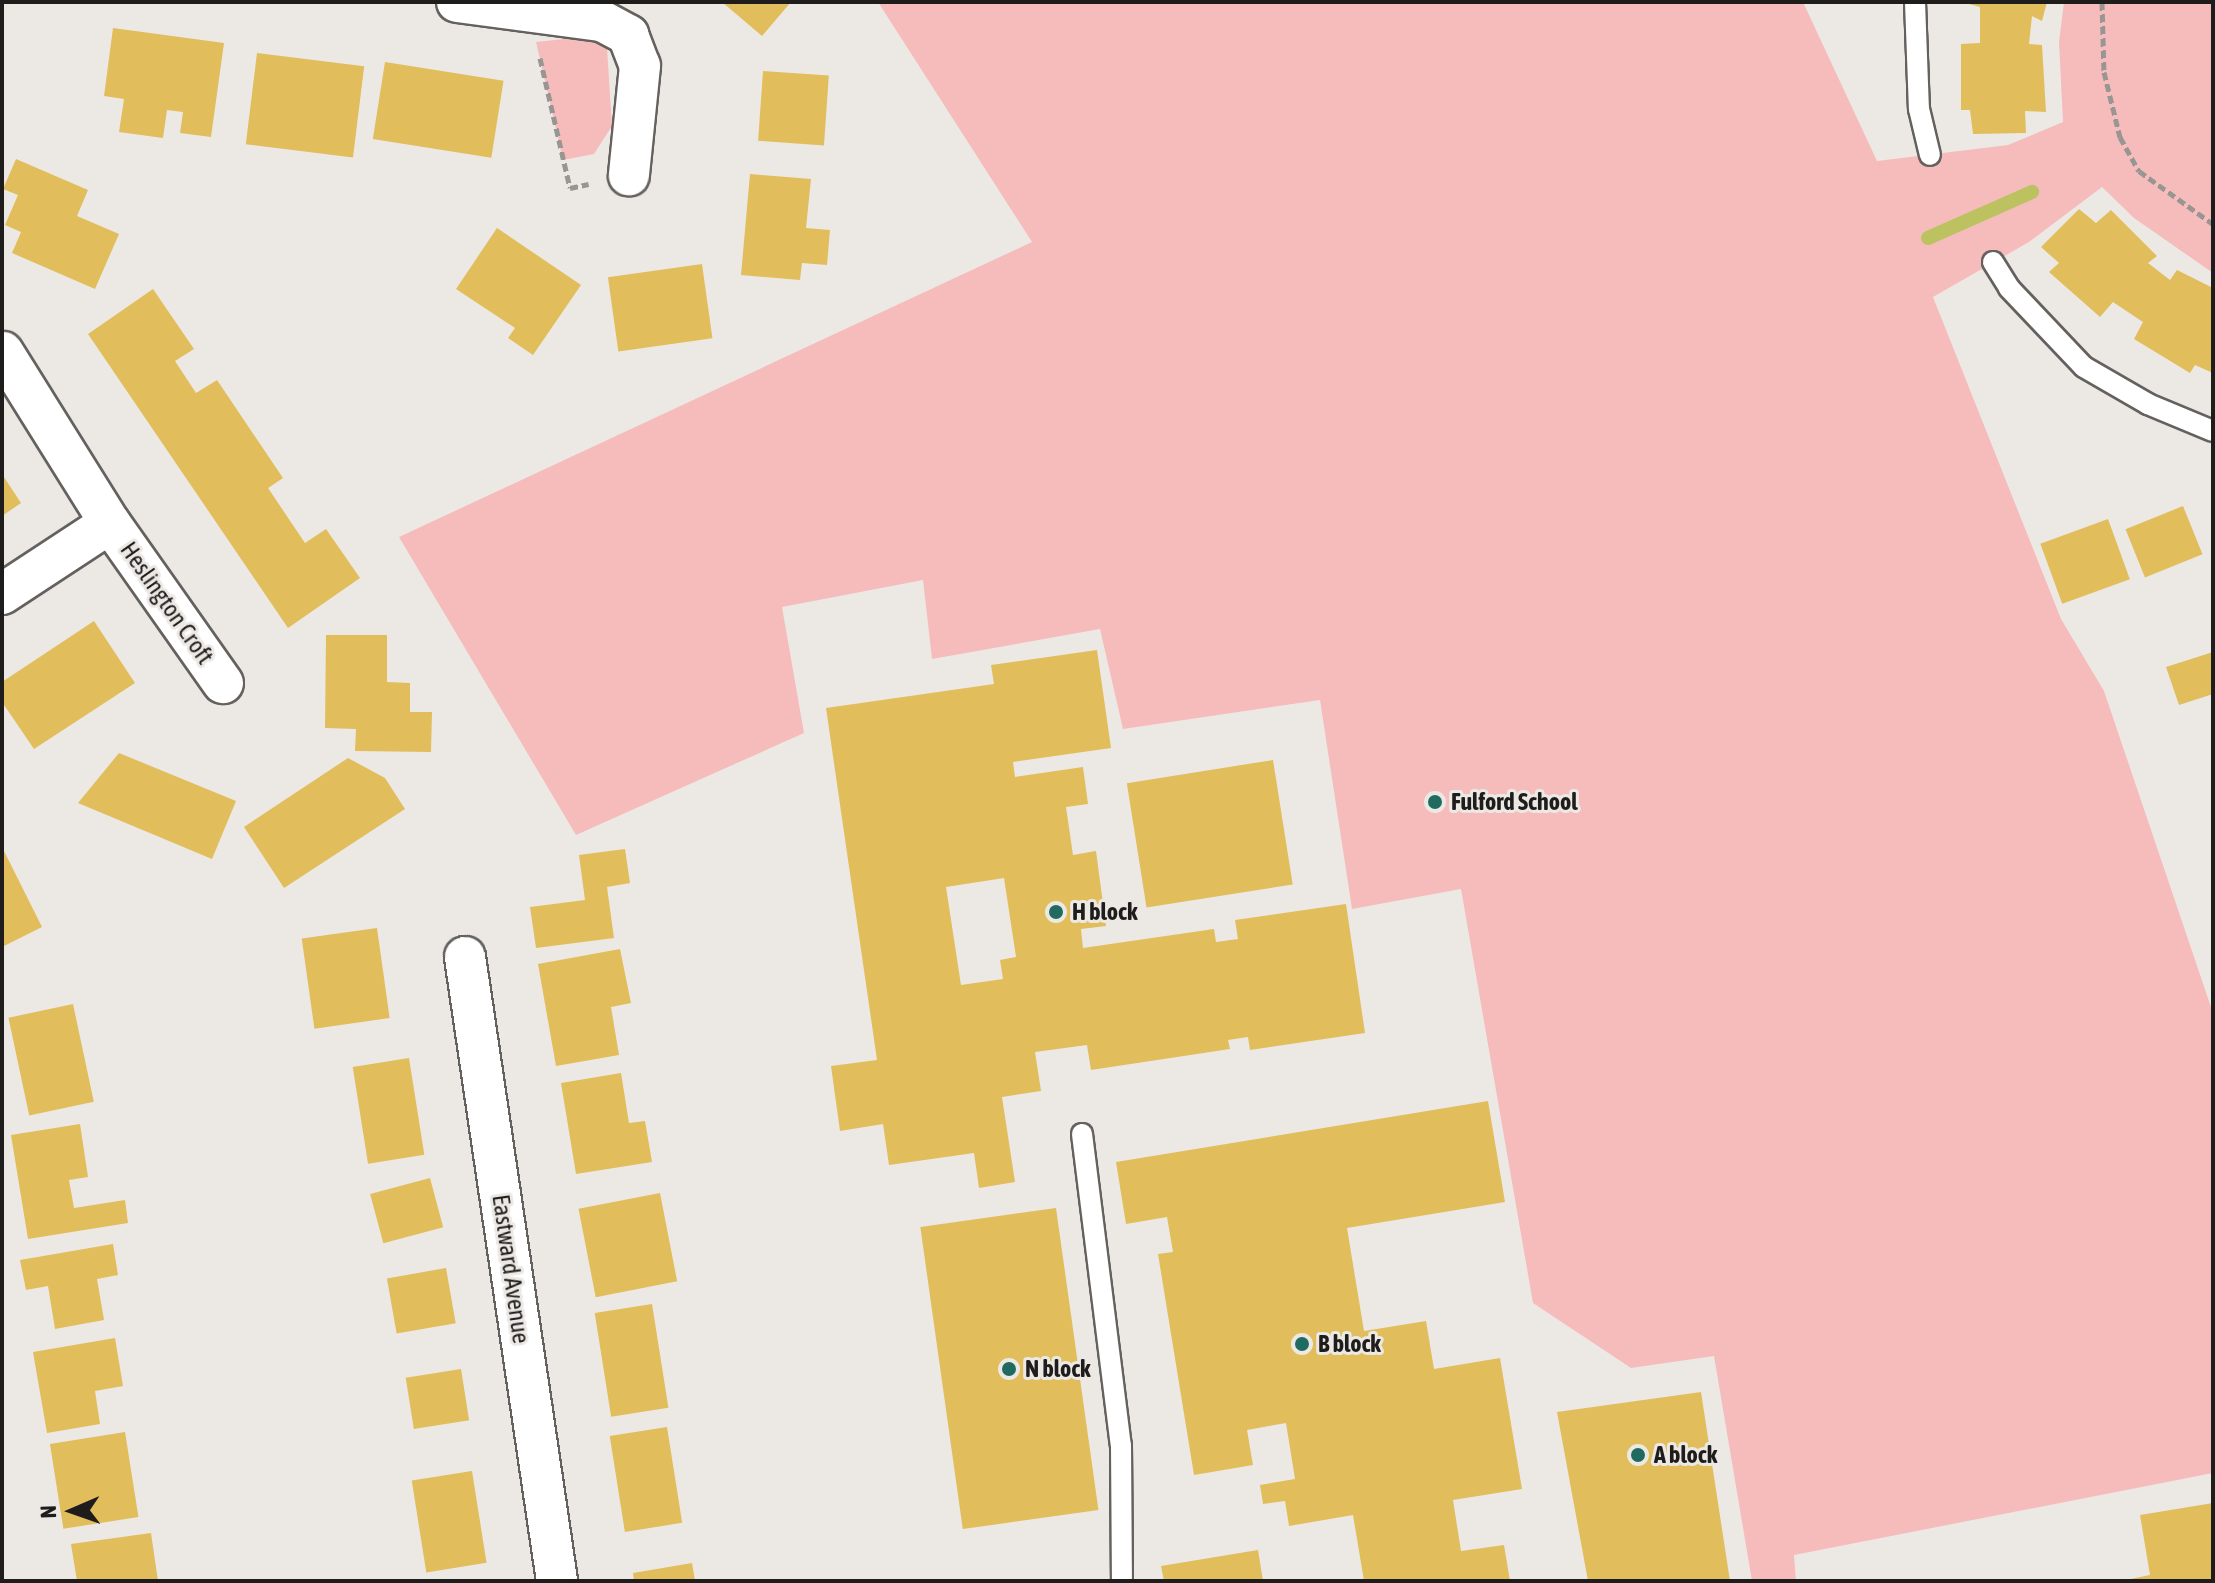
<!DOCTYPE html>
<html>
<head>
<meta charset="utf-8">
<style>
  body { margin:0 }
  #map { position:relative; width:2215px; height:1583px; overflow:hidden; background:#ece9e5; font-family:"Asap Condensed",sans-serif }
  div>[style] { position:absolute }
  .green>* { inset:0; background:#f6bcbc }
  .stream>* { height:14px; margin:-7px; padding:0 7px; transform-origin:7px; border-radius:7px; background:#bbc25f }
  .building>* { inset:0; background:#e1bd5b; transform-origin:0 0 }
  .path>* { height:5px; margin-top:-2.5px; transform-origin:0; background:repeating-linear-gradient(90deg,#989693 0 8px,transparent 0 12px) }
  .roads { filter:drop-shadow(2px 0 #64615e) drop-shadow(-2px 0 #64615e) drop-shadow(0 2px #64615e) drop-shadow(0 -2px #64615e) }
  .service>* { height:20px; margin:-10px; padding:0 10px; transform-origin:10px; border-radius:10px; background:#fff }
  .minor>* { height:40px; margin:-20px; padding:0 20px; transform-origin:20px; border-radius:20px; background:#fff }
  .dots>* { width:22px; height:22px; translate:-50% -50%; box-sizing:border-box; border:4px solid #ece9e5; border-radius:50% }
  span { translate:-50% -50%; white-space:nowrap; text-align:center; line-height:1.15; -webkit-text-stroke:6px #ece9e5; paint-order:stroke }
  .street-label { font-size:24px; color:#1e1d1c }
  .poi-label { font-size:24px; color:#1e1d1c; font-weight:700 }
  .left { translate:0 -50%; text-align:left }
  .frame { position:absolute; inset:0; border:4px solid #1e1d1c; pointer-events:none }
  .north { position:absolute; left:32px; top:1471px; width:80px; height:80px; -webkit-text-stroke:6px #ece9e5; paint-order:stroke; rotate:268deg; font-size:22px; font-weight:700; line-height:32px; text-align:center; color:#1e1d1c }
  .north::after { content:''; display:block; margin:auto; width:28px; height:36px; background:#1e1d1c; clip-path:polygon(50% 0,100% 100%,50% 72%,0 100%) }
</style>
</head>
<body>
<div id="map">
  <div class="green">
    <div style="clip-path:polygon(878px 2px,1803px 2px,1877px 161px,2008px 145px,2063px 122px,2059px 42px,2064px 2px,2213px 2px,2213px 273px,2134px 218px,2102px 187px,2029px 242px,1933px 297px,2061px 619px,2104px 691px,2213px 1013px,2213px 1473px,1794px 1555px,1796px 1581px,1752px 1581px,1714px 1356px,1631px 1368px,1533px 1303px,1461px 889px,1352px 909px,1320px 700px,1123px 729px,1100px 629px,932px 659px,923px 580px,782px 607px,804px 733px,576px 835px,399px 537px,1032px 242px)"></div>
    <div style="clip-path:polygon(583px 37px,607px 48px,612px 126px,594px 154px,563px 160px,536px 42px)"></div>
  </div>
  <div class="stream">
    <div style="left:1928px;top:238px;width:114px;rotate:-23.9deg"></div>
  </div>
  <div class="building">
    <div style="clip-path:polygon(722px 2px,791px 2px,762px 36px)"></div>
    <div style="clip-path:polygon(1962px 2px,2047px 2px,2042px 21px,2032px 16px,2029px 44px,2042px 45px,2046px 112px,2025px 111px,2026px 133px,1973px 134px,1970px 110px,1961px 110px,1961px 44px,1980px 43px,1980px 7px)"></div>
    <div style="clip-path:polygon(113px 28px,224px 43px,211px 137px,180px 133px,183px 112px,167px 110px,163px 138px,119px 132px,124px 99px,104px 96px)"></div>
    <div style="left:257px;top:53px;width:108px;height:92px;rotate:7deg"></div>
    <div style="left:385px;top:62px;width:120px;height:78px;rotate:9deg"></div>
    <div style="left:763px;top:71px;width:66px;height:70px;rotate:4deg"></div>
    <div style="clip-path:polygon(16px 159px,88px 190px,77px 216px,119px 234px,95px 289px,12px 253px,21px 232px,5px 225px,18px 195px,3px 189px)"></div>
    <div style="clip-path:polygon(750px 174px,811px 179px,806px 228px,830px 230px,827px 265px,802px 263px,800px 280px,741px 275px)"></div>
    <div style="clip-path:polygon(2079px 209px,2096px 223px,2111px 210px,2157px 256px,2148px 263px,2170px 280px,2177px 270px,2213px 288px,2213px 373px,2195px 365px,2190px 373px,2134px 339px,2143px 322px,2113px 302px,2100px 317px,2049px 272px,2059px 263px,2041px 247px)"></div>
    <div style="clip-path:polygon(497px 228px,581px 285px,533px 355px,508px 338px,515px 328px,456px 289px)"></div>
    <div style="left:702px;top:264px;width:75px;height:95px;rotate:82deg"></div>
    <div style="clip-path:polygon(153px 289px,194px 349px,175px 361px,196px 393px,217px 380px,283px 478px,268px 488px,305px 543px,326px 529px,360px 578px,288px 628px,88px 334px)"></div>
    <div style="clip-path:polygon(2px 474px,21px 503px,2px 516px)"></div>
    <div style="left:2183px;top:506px;width:52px;height:62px;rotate:68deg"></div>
    <div style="left:2108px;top:519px;width:64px;height:72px;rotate:70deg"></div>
    <div style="clip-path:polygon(94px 621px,135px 683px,34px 749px,2px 702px,2px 682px)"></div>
    <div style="clip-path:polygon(326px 635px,387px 635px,387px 682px,410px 683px,410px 712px,432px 712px,431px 752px,355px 751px,356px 729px,325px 728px)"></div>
    <div style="clip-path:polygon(evenodd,1097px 650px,1111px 748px,1013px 762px,1015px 777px,1083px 767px,1088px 804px,1066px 807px,1073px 855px,1096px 851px,1106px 926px,1081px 929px,1083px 948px,1214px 929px,1216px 942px,1238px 939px,1235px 920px,1346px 904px,1365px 1033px,1250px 1050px,1248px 1037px,1228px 1040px,1230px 1049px,1091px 1070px,1087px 1045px,1035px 1052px,1041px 1091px,1002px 1097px,1015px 1182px,979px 1188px,974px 1153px,889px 1165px,883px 1124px,840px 1131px,831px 1066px,877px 1060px,826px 708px,994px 684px,991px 665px,1097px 650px,1004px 878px,1016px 957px,1000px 960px,1003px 979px,961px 985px,946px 887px,1004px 878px)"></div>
    <div style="clip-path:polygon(2213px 652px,2213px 694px,2179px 705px,2166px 667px)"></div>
    <div style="clip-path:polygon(119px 753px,236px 801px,212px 859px,78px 803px)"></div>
    <div style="clip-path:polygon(348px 758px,385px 778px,405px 809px,284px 888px,244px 827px)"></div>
    <div style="left:1273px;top:760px;width:126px;height:148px;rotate:81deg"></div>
    <div style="clip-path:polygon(2px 847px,42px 927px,2px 947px)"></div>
    <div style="clip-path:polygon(625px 849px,630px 883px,607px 887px,614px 938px,536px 948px,530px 907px,585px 900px,579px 855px)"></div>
    <div style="left:377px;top:928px;width:91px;height:76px;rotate:82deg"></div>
    <div style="clip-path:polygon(620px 949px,631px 1003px,611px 1007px,619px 1055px,556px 1066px,538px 964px)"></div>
    <div style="left:73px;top:1004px;width:100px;height:66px;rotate:78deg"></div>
    <div style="left:409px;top:1058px;width:98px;height:57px;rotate:81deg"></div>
    <div style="clip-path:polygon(621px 1073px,629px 1123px,645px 1121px,652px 1162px,576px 1174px,561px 1083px)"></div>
    <div style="clip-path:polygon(1488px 1101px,1505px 1202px,1347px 1228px,1364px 1331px,1426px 1321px,1434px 1369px,1500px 1358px,1522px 1489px,1453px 1500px,1461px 1551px,1504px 1545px,1510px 1581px,1364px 1581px,1353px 1515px,1289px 1526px,1285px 1501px,1263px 1504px,1260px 1485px,1295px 1479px,1286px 1423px,1247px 1430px,1253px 1465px,1194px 1475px,1158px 1254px,1173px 1252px,1167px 1217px,1126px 1224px,1116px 1162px)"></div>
    <div style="clip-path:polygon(80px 1124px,88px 1177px,69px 1180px,74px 1208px,125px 1200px,128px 1223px,28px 1239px,11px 1135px)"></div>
    <div style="left:430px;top:1178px;width:51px;height:62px;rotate:75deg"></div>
    <div style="left:660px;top:1193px;width:90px;height:83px;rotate:79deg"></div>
    <div style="left:1056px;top:1208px;width:305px;height:137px;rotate:82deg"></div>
    <div style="clip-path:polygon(113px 1244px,118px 1275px,97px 1279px,104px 1320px,55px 1329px,48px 1286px,26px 1290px,20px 1260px)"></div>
    <div style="left:446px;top:1268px;width:56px;height:60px;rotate:80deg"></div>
    <div style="left:652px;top:1304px;width:105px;height:58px;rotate:81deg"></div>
    <div style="clip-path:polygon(115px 1338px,123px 1386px,95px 1391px,100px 1424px,47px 1433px,33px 1352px)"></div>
    <div style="left:461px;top:1369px;width:52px;height:56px;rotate:81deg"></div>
    <div style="clip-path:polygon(1701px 1392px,1730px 1581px,1588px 1581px,1557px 1412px)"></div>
    <div style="left:667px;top:1427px;width:97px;height:58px;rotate:81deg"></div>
    <div style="left:125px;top:1432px;width:86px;height:76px;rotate:81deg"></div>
    <div style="left:472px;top:1471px;width:93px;height:61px;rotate:81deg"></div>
    <div style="clip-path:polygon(2213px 1503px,2213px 1581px,2121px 1581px,2150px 1575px,2140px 1515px)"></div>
    <div style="clip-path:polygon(151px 1533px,158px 1581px,77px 1581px,71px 1544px)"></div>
    <div style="clip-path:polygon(1258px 1550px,1263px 1581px,1164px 1581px,1161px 1566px)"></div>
    <div style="clip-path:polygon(692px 1563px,695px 1581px,634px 1581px,633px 1573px)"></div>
  </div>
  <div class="path">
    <div style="left:2102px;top:2px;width:70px;rotate:88.4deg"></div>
    <div style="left:2104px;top:72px;width:67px;rotate:76.2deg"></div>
    <div style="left:2120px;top:137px;width:39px;rotate:61deg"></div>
    <div style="left:2139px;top:171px;width:91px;rotate:35.6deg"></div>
    <div style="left:540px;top:58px;width:133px;rotate:77deg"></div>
    <div style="left:570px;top:188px;width:19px;rotate:-12deg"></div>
  </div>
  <div class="roads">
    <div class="service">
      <div style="left:1915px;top:2px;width:107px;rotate:87.9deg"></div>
      <div style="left:1919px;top:109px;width:47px;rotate:76.6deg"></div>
      <div style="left:1993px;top:262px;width:31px;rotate:58deg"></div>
      <div style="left:2009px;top:288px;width:109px;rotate:46.5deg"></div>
      <div style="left:2084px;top:367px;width:74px;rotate:30deg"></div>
      <div style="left:2148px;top:404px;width:70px;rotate:22.6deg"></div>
      <div style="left:1082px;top:1134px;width:313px;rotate:82.9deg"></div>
      <div style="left:1121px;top:1445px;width:136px;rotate:89.6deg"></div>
    </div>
    <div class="minor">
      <div style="left:457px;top:2px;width:146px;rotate:7.5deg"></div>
      <div style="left:602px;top:21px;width:30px;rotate:28deg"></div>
      <div style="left:628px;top:35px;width:33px;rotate:69deg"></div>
      <div style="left:640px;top:66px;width:110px;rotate:95.8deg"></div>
      <div style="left:3px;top:352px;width:202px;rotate:58deg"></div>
      <div style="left:110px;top:523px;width:196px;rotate:54.8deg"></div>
      <div style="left:2px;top:594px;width:129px;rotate:-33.3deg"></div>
      <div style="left:465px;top:957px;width:631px;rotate:81.61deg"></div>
    </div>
  </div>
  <div class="dots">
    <div style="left:1435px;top:802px;background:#216a60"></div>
    <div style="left:1056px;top:912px;background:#216a60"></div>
    <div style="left:1302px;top:1344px;background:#216a60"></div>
    <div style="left:1009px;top:1369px;background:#216a60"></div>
    <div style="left:1638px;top:1455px;background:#216a60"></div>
  </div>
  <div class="street-label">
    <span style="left:167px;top:603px;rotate:55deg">Heslington Croft</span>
    <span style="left:511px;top:1269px;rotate:82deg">Eastward Avenue</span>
  </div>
  <div class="poi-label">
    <span class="left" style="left:1451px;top:802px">Fulford School</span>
    <span class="left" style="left:1072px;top:912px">H block</span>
    <span class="left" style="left:1318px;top:1344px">B block</span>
    <span class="left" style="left:1025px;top:1369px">N block</span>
    <span class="left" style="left:1654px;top:1455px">A block</span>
  </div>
  <div class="frame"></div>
  <div class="north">N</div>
</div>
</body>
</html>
